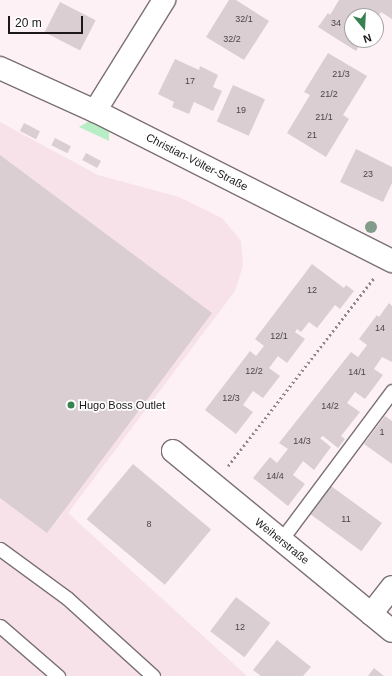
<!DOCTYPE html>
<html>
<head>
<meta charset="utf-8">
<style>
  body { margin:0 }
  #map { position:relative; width:392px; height:676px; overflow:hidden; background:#fdf1f5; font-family:Arial,sans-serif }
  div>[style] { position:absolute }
  .built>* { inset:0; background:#f7e2e9 }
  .green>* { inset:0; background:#b8eec5 }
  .building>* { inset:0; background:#daced2; transform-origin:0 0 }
  .path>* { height:2.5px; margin-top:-1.25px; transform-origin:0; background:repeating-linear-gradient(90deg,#90888a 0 2px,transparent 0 5px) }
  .roads { filter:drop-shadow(1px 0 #7b7174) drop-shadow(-1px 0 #7b7174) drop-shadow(0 1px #7b7174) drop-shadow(0 -1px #7b7174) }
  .lane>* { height:13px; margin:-6.5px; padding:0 6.5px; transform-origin:6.5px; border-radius:6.5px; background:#fff }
  .street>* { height:22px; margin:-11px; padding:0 11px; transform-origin:11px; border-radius:11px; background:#fff }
  .trees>* { width:12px; height:12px; margin:-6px; border-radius:50%; background:#839b8a }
  .dots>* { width:11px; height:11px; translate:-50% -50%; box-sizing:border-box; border:2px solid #fff; border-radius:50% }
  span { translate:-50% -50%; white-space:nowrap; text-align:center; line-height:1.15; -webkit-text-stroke:3.5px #fff; paint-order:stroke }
  .number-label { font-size:9px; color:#4c4647 }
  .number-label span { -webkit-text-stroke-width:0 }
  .street-label { font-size:11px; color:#1c1819 }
  .poi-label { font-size:11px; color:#1c1819 }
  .left { translate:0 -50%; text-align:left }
  .north { position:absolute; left:344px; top:8px; width:40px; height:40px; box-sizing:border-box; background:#fff; border:1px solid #a4a3a3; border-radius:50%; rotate:162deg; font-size:11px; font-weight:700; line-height:16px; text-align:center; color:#1c1819 }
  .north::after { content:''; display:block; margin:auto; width:14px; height:18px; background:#368251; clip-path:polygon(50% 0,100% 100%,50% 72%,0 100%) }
  .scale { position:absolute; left:8px; top:16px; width:75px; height:18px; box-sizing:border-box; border:2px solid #1c1819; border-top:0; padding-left:5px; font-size:12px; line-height:14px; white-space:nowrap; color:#1c1819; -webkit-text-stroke:3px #fff; paint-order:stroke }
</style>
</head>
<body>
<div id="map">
  <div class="built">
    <div style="clip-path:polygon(0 122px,98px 175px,179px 197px,222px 218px,241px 241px,243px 266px,235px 291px,68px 513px,247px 676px,0 676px)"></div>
  </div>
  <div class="green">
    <div style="clip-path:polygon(91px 120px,109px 129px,109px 141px,79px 127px)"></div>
  </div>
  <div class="building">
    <div style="clip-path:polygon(229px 0,236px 0,269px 21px,244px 60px,206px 37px)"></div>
    <div style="clip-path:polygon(339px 0,392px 0,392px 19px,381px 12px,376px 20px,376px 16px,352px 16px,352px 40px,363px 40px,356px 51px,318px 27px,328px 13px,330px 15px)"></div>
    <div style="left:60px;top:2px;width:40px;height:34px;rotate:27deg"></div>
    <div style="clip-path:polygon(328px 53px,367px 76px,343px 115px,349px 119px,326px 157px,287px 133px,310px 95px,304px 92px)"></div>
    <div style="clip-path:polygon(175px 59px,199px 70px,200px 66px,218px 75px,213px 87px,222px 91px,213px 111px,194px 102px,189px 114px,172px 107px,174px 102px,158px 94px)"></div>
    <div style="left:233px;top:85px;width:35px;height:40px;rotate:24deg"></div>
    <div style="left:24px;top:123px;width:18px;height:9px;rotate:27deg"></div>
    <div style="left:55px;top:138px;width:18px;height:8px;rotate:27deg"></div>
    <div style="clip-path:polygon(356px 149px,392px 167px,392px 183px,383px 202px,340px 182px)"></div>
    <div style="left:86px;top:153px;width:17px;height:8px;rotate:28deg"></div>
    <div style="clip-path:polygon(0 155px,212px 313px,47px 533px,0 498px)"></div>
    <div style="clip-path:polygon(312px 264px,344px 288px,346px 285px,354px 291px,340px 309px,335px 305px,317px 328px,309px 322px,301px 332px,297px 329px,295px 332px,305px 339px,287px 363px,278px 356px,269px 368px,280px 376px,263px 398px,253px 391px,243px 405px,253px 412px,236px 434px,205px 410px,250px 351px,256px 356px,264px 346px,255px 339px)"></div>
    <div style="clip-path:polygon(389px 303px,392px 306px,392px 362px,382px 357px,374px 369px,383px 375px,365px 399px,355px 392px,347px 403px,360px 412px,341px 436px,345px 439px,338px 448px,323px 436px,320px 438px,331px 447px,314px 470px,303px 461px,293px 475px,305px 484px,288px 506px,253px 478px,270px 457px,277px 463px,288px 449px,279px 443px,351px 352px,358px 357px,367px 345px,359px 339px,377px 315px,379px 317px)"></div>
    <div style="clip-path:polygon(385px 416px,392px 421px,392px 464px,364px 444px)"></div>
    <div style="left:133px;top:464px;width:102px;height:72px;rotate:40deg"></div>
    <div style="left:331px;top:486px;width:63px;height:35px;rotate:36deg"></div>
    <div style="left:236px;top:597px;width:43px;height:43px;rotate:37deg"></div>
    <div style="clip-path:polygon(277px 640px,311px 667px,303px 676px,261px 676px,253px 670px)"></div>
    <div style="clip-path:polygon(374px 668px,384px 676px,368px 676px)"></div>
  </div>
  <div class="path">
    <div style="left:228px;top:466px;width:238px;rotate:-52.2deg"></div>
  </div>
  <div class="roads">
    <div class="lane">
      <div style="left:281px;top:540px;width:186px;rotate:-53.3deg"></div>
      <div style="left:0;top:549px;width:83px;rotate:36.2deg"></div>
      <div style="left:67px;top:598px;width:116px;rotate:42.2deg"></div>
      <div style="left:0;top:626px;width:77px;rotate:40.8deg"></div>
    </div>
    <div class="street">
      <div style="left:0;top:68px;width:104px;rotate:24.4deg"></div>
      <div style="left:95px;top:111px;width:333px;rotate:26.8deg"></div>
      <div style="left:95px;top:111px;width:131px;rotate:-58.1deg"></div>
      <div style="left:173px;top:451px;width:283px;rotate:39.4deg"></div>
      <div style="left:371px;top:614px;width:34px;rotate:-52deg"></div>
    </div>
  </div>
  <div class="trees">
    <div style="left:371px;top:227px"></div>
  </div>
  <div class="dots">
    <div style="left:71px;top:405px;background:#368251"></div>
  </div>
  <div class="number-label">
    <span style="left:244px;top:19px">32/1</span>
    <span style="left:336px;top:23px">34</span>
    <span style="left:232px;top:39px">32/2</span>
    <span style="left:341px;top:74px">21/3</span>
    <span style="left:190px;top:81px">17</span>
    <span style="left:329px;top:94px">21/2</span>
    <span style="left:241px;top:110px">19</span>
    <span style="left:324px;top:117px">21/1</span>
    <span style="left:312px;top:135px">21</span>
    <span style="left:368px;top:174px">23</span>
    <span style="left:312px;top:290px">12</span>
    <span style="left:380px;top:328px">14</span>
    <span style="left:279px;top:336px">12/1</span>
    <span style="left:254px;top:371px">12/2</span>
    <span style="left:357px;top:372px">14/1</span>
    <span style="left:231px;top:398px">12/3</span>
    <span style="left:330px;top:406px">14/2</span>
    <span style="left:382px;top:432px">1</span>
    <span style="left:302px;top:441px">14/3</span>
    <span style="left:275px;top:476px">14/4</span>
    <span style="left:346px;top:519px">11</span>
    <span style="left:149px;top:524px">8</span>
    <span style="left:240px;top:627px">12</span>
  </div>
  <div class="street-label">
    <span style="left:197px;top:162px;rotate:27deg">Christian-Völter-Straße</span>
    <span style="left:282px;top:541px;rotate:39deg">Weiherstraße</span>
  </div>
  <div class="poi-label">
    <span class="left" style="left:79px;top:405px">Hugo Boss Outlet</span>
  </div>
  <div class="north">N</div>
  <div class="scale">20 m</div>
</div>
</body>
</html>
